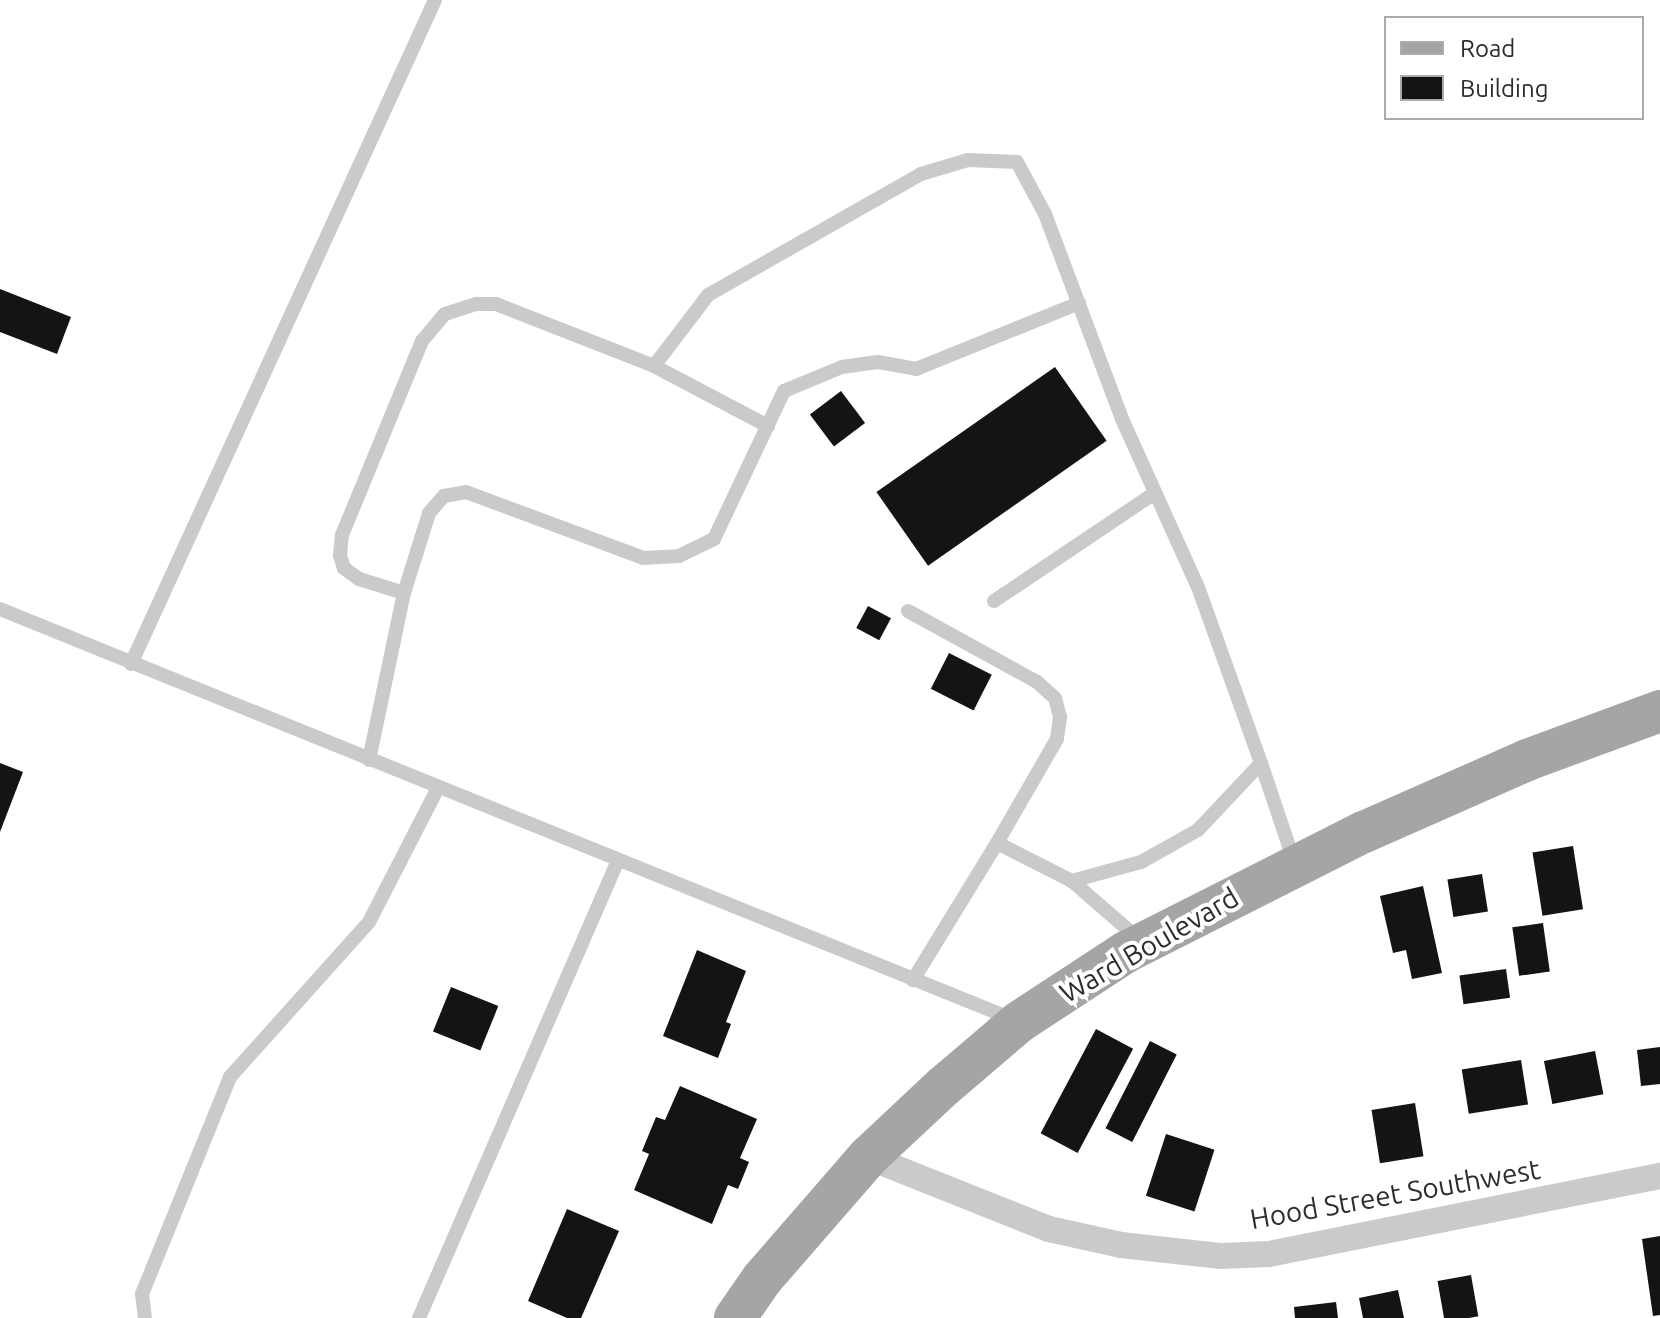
<!DOCTYPE html>
<html>
<head>
<meta charset="utf-8">
<style>
  body { margin:0 }
  #map { position:relative; width:1660px; height:1318px; overflow:hidden; background:#fff; font-family:Ubuntu,sans-serif }
  div>[style] { position:absolute }
  .building>* { inset:0; background:#141414; transform-origin:0 0 }
  .service>* { height:14px; margin:-7px; padding:0 7px; transform-origin:7px; border-radius:7px; background:#cacaca }
  .minor>* { height:26px; margin:-13px; padding:0 13px; transform-origin:13px; border-radius:13px; background:#cacaca }
  .primary>* { height:42px; margin:-21px; padding:0 21px; transform-origin:21px; border-radius:21px; background:#a5a5a5 }
  span { translate:-50% -50%; white-space:nowrap; text-align:center; line-height:1.15; -webkit-text-stroke:8px #fff; paint-order:stroke }
  .street-label { font-size:28px; color:#2d2d2d }
  .legend { position:absolute; left:1384px; top:16px; width:260px; height:104px; box-sizing:border-box; background:#fff; border:2px solid #ababab; margin:0; padding:10px 14px; list-style:none; font-size:24px; color:#2d2d2d }
  .legend li { display:flex; align-items:center; gap:16px; height:40px }
  .legend b { width:40px; border:2px solid #ababab }
</style>
</head>
<body>
<div id="map">
  <div class="building">
    <div style="clip-path:polygon(0 289px,71px 317px,57px 354px,0 332px)"></div>
    <div style="left:1055px;top:367px;width:90px;height:218px;rotate:55deg"></div>
    <div style="left:841px;top:391px;width:40px;height:39px;rotate:53deg"></div>
    <div style="left:868px;top:606px;width:26px;height:25px;rotate:28deg"></div>
    <div style="left:949px;top:653px;width:48px;height:40px;rotate:27deg"></div>
    <div style="clip-path:polygon(0 763px,23px 772px,0 832px)"></div>
    <div style="left:1573px;top:846px;width:64px;height:41px;rotate:81deg"></div>
    <div style="left:1482px;top:874px;width:38px;height:35px;rotate:81deg"></div>
    <div style="clip-path:polygon(1423px 886px,1442px 973px,1412px 979px,1406px 950px,1393px 953px,1380px 896px)"></div>
    <div style="left:1543px;top:923px;width:49px;height:31px;rotate:82deg"></div>
    <div style="clip-path:polygon(697px 950px,746px 971px,726px 1022px,731px 1024px,718px 1058px,663px 1036px)"></div>
    <div style="left:1506px;top:969px;width:29px;height:47px;rotate:82deg"></div>
    <div style="left:451px;top:987px;width:51px;height:48px;rotate:22deg"></div>
    <div style="left:1096px;top:1029px;width:42px;height:118px;rotate:28deg"></div>
    <div style="left:1150px;top:1041px;width:30px;height:98px;rotate:27deg"></div>
    <div style="clip-path:polygon(1660px 1047px,1660px 1084px,1641px 1086px,1637px 1050px)"></div>
    <div style="left:1595px;top:1051px;width:44px;height:52px;rotate:79deg"></div>
    <div style="left:1521px;top:1060px;width:45px;height:60px;rotate:81deg"></div>
    <div style="clip-path:polygon(680px 1086px,757px 1119px,740px 1158px,749px 1162px,738px 1189px,728px 1185px,712px 1224px,634px 1190px,649px 1154px,642px 1151px,656px 1117px,665px 1120px)"></div>
    <div style="left:1415px;top:1103px;width:54px;height:44px;rotate:81deg"></div>
    <div style="left:1166px;top:1134px;width:51px;height:65px;rotate:18deg"></div>
    <div style="clip-path:polygon(567px 1209px,619px 1231px,581px 1318px,567px 1318px,528px 1301px)"></div>
    <div style="clip-path:polygon(1660px 1236px,1660px 1315px,1653px 1316px,1642px 1239px)"></div>
    <div style="left:1471px;top:1275px;width:42px;height:34px;rotate:80deg"></div>
    <div style="clip-path:polygon(1398px 1290px,1404px 1318px,1363px 1318px,1359px 1298px)"></div>
    <div style="clip-path:polygon(1336px 1302px,1338px 1318px,1295px 1318px,1294px 1307px)"></div>
  </div>
  <div class="service">
    <div style="left:654px;top:366px;width:129px;rotate:27.8deg"></div>
    <div style="left:404px;top:593px;width:47px;rotate:-162.7deg"></div>
    <div style="left:359px;top:579px;width:19px;rotate:-144deg"></div>
    <div style="left:344px;top:568px;width:13px;rotate:-108deg"></div>
    <div style="left:340px;top:556px;width:21px;rotate:-85deg"></div>
    <div style="left:342px;top:535px;width:210px;rotate:-67.6deg"></div>
    <div style="left:422px;top:341px;width:35px;rotate:-50deg"></div>
    <div style="left:445px;top:314px;width:33px;rotate:-18deg"></div>
    <div style="left:476px;top:304px;width:20px"></div>
    <div style="left:496px;top:304px;width:170px;rotate:21.4deg"></div>
    <div style="left:654px;top:366px;width:89px;rotate:-52.7deg"></div>
    <div style="left:708px;top:295px;width:245px;rotate:-29.6deg"></div>
    <div style="left:921px;top:174px;width:49px;rotate:-16.6deg"></div>
    <div style="left:968px;top:160px;width:49px;rotate:2.3deg"></div>
    <div style="left:1017px;top:162px;width:59px;rotate:61.7deg"></div>
    <div style="left:1045px;top:214px;width:219px;rotate:69.4deg"></div>
    <div style="left:1122px;top:419px;width:184px;rotate:65.7deg"></div>
    <div style="left:1198px;top:587px;width:187px;rotate:70.3deg"></div>
    <div style="left:1261px;top:763px;width:92px;rotate:133.2deg"></div>
    <div style="left:1198px;top:830px;width:65px;rotate:150.7deg"></div>
    <div style="left:1141px;top:862px;width:72px;rotate:164.6deg"></div>
    <div style="left:1072px;top:881px;width:84px;rotate:-153.1deg"></div>
    <div style="left:997px;top:843px;width:161px;rotate:121.5deg"></div>
    <div style="left:994px;top:601px;width:194px;rotate:-33.9deg"></div>
    <div style="left:0;top:609px;width:1092px;rotate:22.05deg"></div>
    <div style="left:908px;top:611px;width:147px;rotate:28.8deg"></div>
    <div style="left:1037px;top:682px;width:24px;rotate:42deg"></div>
    <div style="left:1055px;top:698px;width:20px;rotate:75deg"></div>
    <div style="left:1060px;top:717px;width:22px;rotate:98deg"></div>
    <div style="left:1057px;top:739px;width:120px;rotate:120deg"></div>
    <div style="left:131px;top:664px;width:730px;rotate:-65.4deg"></div>
    <div style="left:369px;top:760px;width:171px;rotate:-78.2deg"></div>
    <div style="left:404px;top:593px;width:84px;rotate:-72.6deg"></div>
    <div style="left:429px;top:513px;width:23px;rotate:-49deg"></div>
    <div style="left:444px;top:496px;width:22px;rotate:-10deg"></div>
    <div style="left:466px;top:492px;width:189px;rotate:20.4deg"></div>
    <div style="left:643px;top:558px;width:36px;rotate:-3deg"></div>
    <div style="left:679px;top:556px;width:39px;rotate:-26deg"></div>
    <div style="left:714px;top:539px;width:164px;rotate:-64.7deg"></div>
    <div style="left:784px;top:391px;width:63px;rotate:-22.5deg"></div>
    <div style="left:842px;top:367px;width:36px;rotate:-8deg"></div>
    <div style="left:878px;top:362px;width:39px;rotate:10deg"></div>
    <div style="left:916px;top:369px;width:176px;rotate:-22deg"></div>
    <div style="left:1261px;top:763px;width:103px;rotate:71.4deg"></div>
    <div style="left:1072px;top:881px;width:91px;rotate:41deg"></div>
    <div style="left:145px;top:1318px;width:24px;rotate:-97deg"></div>
    <div style="left:142px;top:1294px;width:234px;rotate:-67.9deg"></div>
    <div style="left:230px;top:1077px;width:208px;rotate:-48.1deg"></div>
    <div style="left:369px;top:922px;width:151px;rotate:-62.8deg"></div>
    <div style="left:419px;top:1318px;width:498px;rotate:-66.5deg"></div>
  </div>
  <div class="minor">
    <div style="left:868px;top:1157px;width:195px;rotate:21.7deg"></div>
    <div style="left:1049px;top:1229px;width:74px;rotate:12.5deg"></div>
    <div style="left:1121px;top:1245px;width:101px;rotate:6.3deg"></div>
    <div style="left:1221px;top:1256px;width:48px;rotate:-2.4deg"></div>
    <div style="left:1269px;top:1254px;width:399px;rotate:-11.3deg"></div>
  </div>
  <div class="primary">
    <div style="left:735px;top:1318px;width:47px;rotate:-55.3deg"></div>
    <div style="left:762px;top:1279px;width:162px;rotate:-49deg"></div>
    <div style="left:868px;top:1157px;width:104px;rotate:-43.1deg"></div>
    <div style="left:944px;top:1086px;width:99px;rotate:-40.5deg"></div>
    <div style="left:1019px;top:1022px;width:128px;rotate:-33.2deg"></div>
    <div style="left:1126px;top:952px;width:267px;rotate:-26.8deg"></div>
    <div style="left:1364px;top:832px;width:178px;rotate:-23.8deg"></div>
    <div style="left:1527px;top:760px;width:142px;rotate:-20.2deg"></div>
  </div>
  <div class="street-label">
    <span style="left:1149px;top:945px;rotate:-30deg">Ward Boulevard</span>
    <span style="left:1395px;top:1194px;rotate:-10deg">Hood Street Southwest</span>
  </div>
  <ul class="legend">
  <li><b style="height:10px;background:#a5a5a5"></b>Road</li>
  <li><b style="height:22px;background:#141414"></b>Building</li>
  </ul>
</div>
</body>
</html>
